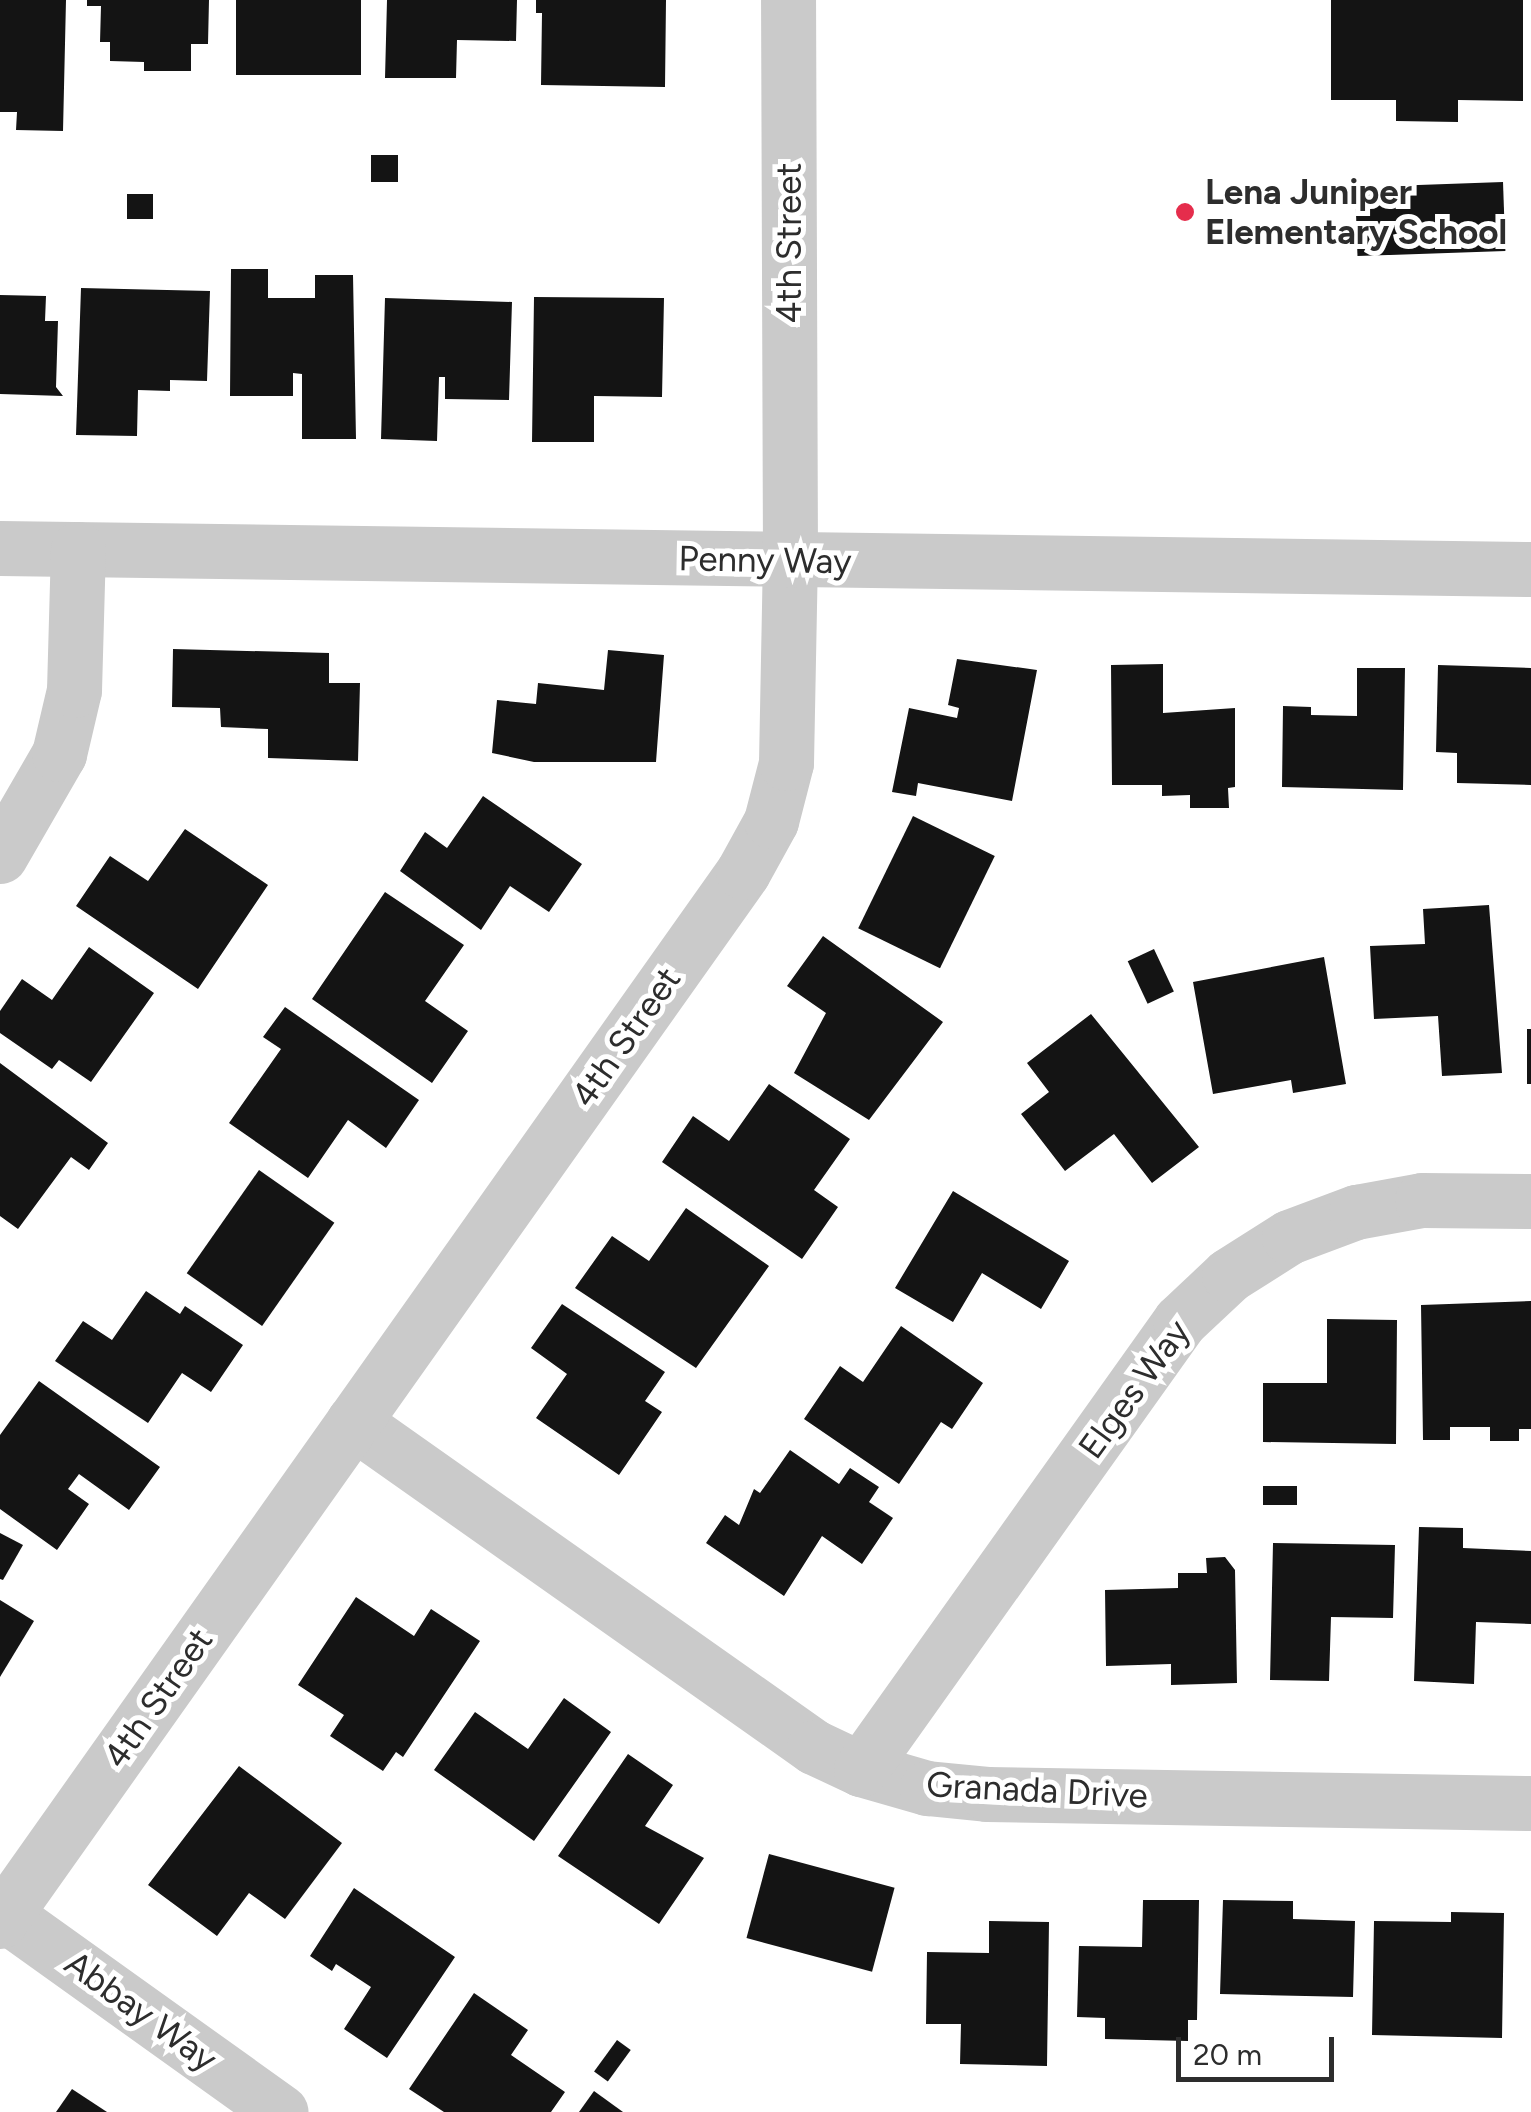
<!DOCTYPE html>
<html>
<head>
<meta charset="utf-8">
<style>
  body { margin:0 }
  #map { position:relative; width:1531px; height:2112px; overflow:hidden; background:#fff; font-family:Figtree,sans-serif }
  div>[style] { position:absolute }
  .building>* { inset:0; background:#141414; transform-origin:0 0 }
  .minor>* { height:55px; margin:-27.5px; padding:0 27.5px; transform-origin:27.5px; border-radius:27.5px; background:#cacaca }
  .dots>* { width:28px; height:28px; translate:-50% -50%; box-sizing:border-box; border:5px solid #fff; border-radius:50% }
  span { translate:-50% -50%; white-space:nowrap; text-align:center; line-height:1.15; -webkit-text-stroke:10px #fff; paint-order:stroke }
  .poi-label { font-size:35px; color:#2d2d2d; font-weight:700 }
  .left { translate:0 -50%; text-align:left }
  .street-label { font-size:35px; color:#2d2d2d }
  .scale { position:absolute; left:1176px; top:2037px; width:158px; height:45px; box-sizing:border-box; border:5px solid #2d2d2d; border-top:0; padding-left:12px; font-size:30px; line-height:35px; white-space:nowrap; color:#2d2d2d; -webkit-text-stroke:8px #fff; paint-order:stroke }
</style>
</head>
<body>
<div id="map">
  <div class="building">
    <div style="clip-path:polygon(0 0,66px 0,63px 131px,16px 130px,17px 112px,0 112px)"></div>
    <div style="clip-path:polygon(87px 0,209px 0,208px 44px,191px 44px,191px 71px,144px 71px,144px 62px,110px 61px,110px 42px,100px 42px,101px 6px,87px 6px)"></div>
    <div style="left:236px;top:0;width:125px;height:75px"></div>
    <div style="clip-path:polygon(387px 0,517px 0,516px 41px,457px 40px,456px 78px,385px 78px)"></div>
    <div style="clip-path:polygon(536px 0,666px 0,665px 87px,541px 85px,542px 13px,536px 13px)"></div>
    <div style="clip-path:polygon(1331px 0,1523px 0,1523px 101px,1458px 100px,1458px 122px,1396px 121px,1396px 100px,1331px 100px)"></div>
    <div style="left:371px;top:155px;width:27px;height:27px"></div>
    <div style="left:1503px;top:182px;width:69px;height:148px;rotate:88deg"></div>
    <div style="left:153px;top:194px;width:25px;height:26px;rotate:90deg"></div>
    <div style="clip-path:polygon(231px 269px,268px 269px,268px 298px,315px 298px,315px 275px,353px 275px,356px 439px,302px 439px,302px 374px,293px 373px,293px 396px,230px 396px)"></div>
    <div style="clip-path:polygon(81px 288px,210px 291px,207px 381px,170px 380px,170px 391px,138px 390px,137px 436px,76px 435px)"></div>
    <div style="clip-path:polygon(0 295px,46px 296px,45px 321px,58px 321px,56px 387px,63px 396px,0 394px)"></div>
    <div style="clip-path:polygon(534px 297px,664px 298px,662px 397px,594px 396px,594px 442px,532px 442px)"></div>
    <div style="clip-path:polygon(385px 298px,512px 302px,509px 400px,445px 399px,445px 377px,439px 377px,437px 441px,381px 439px)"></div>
    <div style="clip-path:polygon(173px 649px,329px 653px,329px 683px,360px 683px,358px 761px,268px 758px,268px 729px,221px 727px,220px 708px,172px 707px)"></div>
    <div style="clip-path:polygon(608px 650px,664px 655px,656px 762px,534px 762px,492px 753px,497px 700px,536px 704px,538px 683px,604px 690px)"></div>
    <div style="clip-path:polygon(957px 659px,1037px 670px,1012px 801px,918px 783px,916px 796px,892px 792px,909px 708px,957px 718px,959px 708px,948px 705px)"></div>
    <div style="clip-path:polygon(1163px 664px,1163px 713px,1235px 708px,1235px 787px,1228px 788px,1229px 808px,1190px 808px,1190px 795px,1162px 796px,1162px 785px,1112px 785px,1111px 665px)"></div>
    <div style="clip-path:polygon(1438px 665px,1531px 668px,1531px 785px,1457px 783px,1457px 753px,1436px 752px)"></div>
    <div style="clip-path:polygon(1357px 668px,1405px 668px,1403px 790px,1282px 787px,1283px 706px,1311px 707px,1311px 715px,1357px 716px)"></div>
    <div style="clip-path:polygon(483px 796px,582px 864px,549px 912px,510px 886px,481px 930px,400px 871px,425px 832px,447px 848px)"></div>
    <div style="left:913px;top:816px;width:91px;height:125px;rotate:26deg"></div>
    <div style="clip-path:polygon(185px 829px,268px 885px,198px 989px,76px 906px,110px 856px,148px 881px)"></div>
    <div style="clip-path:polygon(385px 892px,464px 945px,425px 1001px,468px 1031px,432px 1083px,312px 999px)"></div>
    <div style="clip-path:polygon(1489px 905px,1502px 1073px,1442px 1076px,1438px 1016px,1374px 1019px,1370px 946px,1425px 944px,1423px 909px)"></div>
    <div style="clip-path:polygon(823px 936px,943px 1022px,869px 1120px,794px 1073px,826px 1013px,787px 986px)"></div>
    <div style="clip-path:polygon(89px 947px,154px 993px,91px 1082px,59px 1060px,52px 1069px,0 1033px,0 1011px,22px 979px,52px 1000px)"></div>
    <div style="left:1154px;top:949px;width:47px;height:29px;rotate:65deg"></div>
    <div style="clip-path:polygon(1324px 957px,1346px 1084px,1293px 1093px,1291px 1080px,1213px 1094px,1193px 982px)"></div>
    <div style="clip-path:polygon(285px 1007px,419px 1100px,386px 1148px,348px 1120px,308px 1178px,229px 1123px,281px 1049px,263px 1037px)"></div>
    <div style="clip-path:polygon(1091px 1014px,1199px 1147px,1152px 1183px,1114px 1134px,1065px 1171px,1021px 1114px,1049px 1092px,1027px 1063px)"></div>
    <div style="left:1527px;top:1029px;width:4px;height:55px"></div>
    <div style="clip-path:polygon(0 1063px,108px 1143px,89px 1170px,71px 1157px,18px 1229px,0 1216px)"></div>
    <div style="clip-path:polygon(769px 1084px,850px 1139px,814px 1190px,838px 1207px,802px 1259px,662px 1162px,693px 1116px,729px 1141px)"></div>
    <div style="left:259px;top:1170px;width:92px;height:126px;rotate:35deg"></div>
    <div style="clip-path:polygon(953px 1191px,1069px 1261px,1041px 1309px,982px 1273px,953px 1322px,895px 1288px)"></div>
    <div style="clip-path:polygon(686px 1208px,769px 1266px,696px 1368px,575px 1288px,612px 1236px,649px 1261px)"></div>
    <div style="clip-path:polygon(146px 1291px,180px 1314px,185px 1306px,243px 1345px,211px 1392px,182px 1373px,148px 1423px,55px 1361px,83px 1321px,112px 1340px)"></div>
    <div style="clip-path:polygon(1531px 1301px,1531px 1429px,1519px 1429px,1519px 1441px,1490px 1441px,1490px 1427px,1450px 1427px,1450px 1440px,1423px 1440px,1421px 1305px)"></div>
    <div style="clip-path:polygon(562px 1304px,665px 1372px,645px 1401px,662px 1412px,619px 1475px,536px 1418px,567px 1374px,531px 1348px)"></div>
    <div style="clip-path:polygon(1327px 1319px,1397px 1320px,1396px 1444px,1263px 1442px,1263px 1383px,1327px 1383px)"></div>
    <div style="clip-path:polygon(901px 1326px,983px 1383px,952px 1429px,941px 1422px,899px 1484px,804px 1419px,840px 1366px,863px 1382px)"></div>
    <div style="clip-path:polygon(39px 1381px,160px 1467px,129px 1510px,79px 1474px,68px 1489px,89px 1504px,57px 1550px,0 1509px,0 1435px)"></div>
    <div style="clip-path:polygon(790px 1450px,839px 1484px,850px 1468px,879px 1487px,869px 1502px,893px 1518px,862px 1564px,822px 1536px,784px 1596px,706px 1543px,725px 1515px,739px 1525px,754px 1489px,760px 1493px)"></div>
    <div style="left:1297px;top:1486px;width:19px;height:34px;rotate:90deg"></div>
    <div style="clip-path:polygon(1419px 1527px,1463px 1528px,1463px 1548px,1531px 1551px,1531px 1624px,1476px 1622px,1474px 1684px,1414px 1681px)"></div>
    <div style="clip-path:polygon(0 1533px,23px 1545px,3px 1580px,0 1579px)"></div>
    <div style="clip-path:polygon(1273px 1543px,1395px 1545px,1393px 1618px,1331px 1617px,1329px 1681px,1270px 1680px)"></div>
    <div style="clip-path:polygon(1225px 1557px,1235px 1570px,1237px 1683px,1171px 1685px,1171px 1664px,1106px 1666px,1105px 1590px,1178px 1588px,1178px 1573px,1207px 1573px,1206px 1558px)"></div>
    <div style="clip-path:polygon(356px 1597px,414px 1636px,431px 1609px,480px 1641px,403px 1757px,396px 1752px,383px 1771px,330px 1736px,344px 1715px,298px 1685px)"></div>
    <div style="clip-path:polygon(0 1600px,34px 1621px,0 1677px)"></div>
    <div style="clip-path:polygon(564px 1698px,611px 1732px,534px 1841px,434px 1770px,475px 1712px,528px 1749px)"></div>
    <div style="clip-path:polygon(628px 1754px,673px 1785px,645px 1826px,704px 1858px,659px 1924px,558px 1856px)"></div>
    <div style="clip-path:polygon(239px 1766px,342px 1843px,285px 1919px,249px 1893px,217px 1936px,148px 1885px)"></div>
    <div style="left:769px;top:1854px;width:130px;height:87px;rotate:15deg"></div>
    <div style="clip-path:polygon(354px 1888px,455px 1957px,387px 2058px,344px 2029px,371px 1987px,336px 1964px,332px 1971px,310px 1956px)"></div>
    <div style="clip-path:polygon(1143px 1900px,1199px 1900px,1197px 2020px,1188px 2020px,1188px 2041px,1105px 2039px,1105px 2018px,1077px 2017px,1079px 1946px,1142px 1947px)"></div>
    <div style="clip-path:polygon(1223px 1900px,1293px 1901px,1293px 1919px,1355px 1921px,1353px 1997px,1220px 1994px)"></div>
    <div style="clip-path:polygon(1451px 1912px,1504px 1913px,1502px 2038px,1372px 2035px,1374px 1921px,1451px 1922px)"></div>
    <div style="clip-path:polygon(989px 1921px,1049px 1922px,1047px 2066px,960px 2064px,961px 2024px,926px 2024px,927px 1952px,989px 1953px)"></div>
    <div style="clip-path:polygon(474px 1993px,528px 2030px,511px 2055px,565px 2092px,551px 2112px,444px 2112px,409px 2089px)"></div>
    <div style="left:617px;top:2040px;width:17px;height:39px;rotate:36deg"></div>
    <div style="clip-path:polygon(72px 2089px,107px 2112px,56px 2112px)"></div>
    <div style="clip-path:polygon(594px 2091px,623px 2112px,579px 2112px)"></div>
  </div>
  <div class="minor">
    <div style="left:0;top:548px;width:1531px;rotate:0.79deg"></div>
    <div style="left:0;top:856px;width:118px;rotate:-60deg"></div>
    <div style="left:59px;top:754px;width:66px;rotate:-76.8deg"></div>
    <div style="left:74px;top:690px;width:141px;rotate:-88.4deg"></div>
    <div style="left:353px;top:1422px;width:564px;rotate:35.18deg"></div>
    <div style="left:814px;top:1747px;width:52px;rotate:25.1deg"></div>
    <div style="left:861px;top:1769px;width:69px;rotate:16.1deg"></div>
    <div style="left:927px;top:1788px;width:60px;rotate:5.7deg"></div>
    <div style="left:987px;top:1794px;width:544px;rotate:0.95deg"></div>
    <div style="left:861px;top:1769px;width:550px;rotate:-54.55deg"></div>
    <div style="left:1180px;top:1321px;width:67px;rotate:-43.2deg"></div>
    <div style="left:1229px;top:1275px;width:71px;rotate:-32.3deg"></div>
    <div style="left:1289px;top:1237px;width:72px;rotate:-20.5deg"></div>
    <div style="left:1356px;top:1212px;width:67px;rotate:-10.3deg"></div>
    <div style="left:1422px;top:1200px;width:109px;rotate:0.5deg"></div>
    <div style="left:0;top:1911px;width:345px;rotate:35.6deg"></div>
    <div style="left:0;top:1921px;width:1285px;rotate:-54.69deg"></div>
    <div style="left:743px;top:872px;width:58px;rotate:-61.2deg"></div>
    <div style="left:771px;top:821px;width:60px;rotate:-75.5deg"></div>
    <div style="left:786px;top:763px;width:203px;rotate:-88.9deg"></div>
    <div style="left:790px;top:560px;width:560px;rotate:-90.2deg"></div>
  </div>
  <div class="dots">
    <div style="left:1185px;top:212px;background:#e52d4c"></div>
  </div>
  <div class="poi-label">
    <span class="left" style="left:1205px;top:212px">Lena Juniper<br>Elementary School</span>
  </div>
  <div class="street-label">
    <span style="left:789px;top:243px;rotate:-90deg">4th Street</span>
    <span style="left:765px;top:560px;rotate:1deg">Penny Way</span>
    <span style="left:626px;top:1037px;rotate:-55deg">4th Street</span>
    <span style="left:1134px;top:1389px;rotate:-54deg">Elges Way</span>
    <span style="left:158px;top:1698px;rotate:-55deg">4th Street</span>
    <span style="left:1037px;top:1790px;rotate:3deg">Granada Drive</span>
    <span style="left:141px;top:2011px;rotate:36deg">Abbay Way</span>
  </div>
  <div class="scale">20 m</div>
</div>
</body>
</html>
